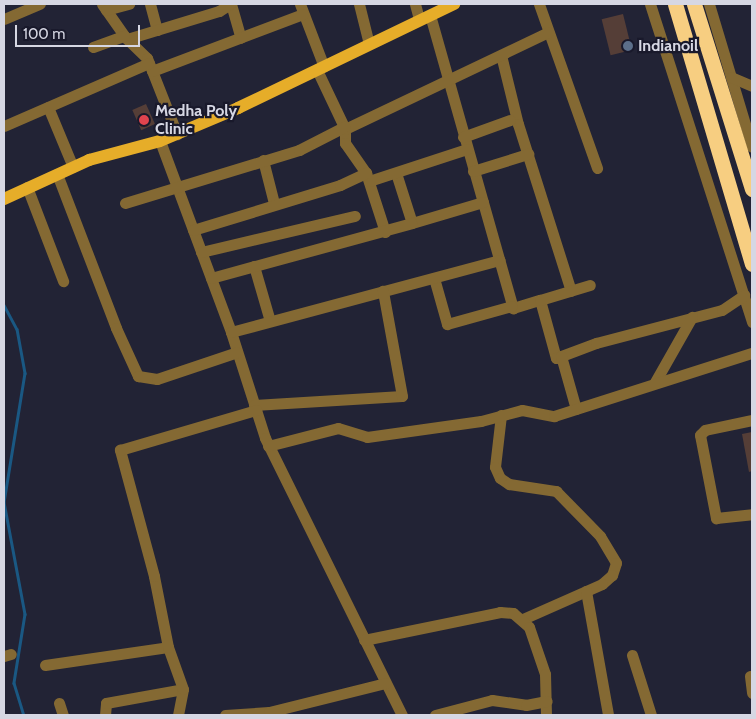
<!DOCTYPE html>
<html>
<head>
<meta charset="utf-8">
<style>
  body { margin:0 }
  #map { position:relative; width:756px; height:719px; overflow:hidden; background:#222335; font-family:Cabin,sans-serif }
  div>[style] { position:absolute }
  .stream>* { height:2.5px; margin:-1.25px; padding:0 1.25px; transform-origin:1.25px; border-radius:1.25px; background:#1a5883 }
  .building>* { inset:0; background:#553e37; transform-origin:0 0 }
  .minor>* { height:11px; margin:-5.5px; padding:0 5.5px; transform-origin:5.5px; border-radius:5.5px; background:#846933 }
  .major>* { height:12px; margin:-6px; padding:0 6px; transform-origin:6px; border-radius:6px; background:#e6ad29 }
  .highway>* { height:15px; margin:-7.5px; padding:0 7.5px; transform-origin:7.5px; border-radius:7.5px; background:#f7ce81 }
  .dots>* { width:14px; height:14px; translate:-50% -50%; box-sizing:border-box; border:2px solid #19192b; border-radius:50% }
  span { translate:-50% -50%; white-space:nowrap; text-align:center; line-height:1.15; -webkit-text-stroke:4.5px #19192b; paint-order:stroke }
  .poi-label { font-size:16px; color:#d6d7e3; font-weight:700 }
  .left { translate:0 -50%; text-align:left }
  .frame { position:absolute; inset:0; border:5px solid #d6d7e3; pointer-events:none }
  .scale { position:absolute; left:15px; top:25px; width:125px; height:22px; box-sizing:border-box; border:2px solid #d6d7e3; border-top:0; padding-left:6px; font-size:15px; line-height:18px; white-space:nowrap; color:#d6d7e3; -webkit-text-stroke:4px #19192b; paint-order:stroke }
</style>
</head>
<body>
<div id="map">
  <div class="stream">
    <div style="left:4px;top:305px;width:27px;rotate:62deg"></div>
    <div style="left:17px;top:329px;width:45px;rotate:79.7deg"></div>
    <div style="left:25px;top:373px;width:131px;rotate:99.2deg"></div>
    <div style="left:4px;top:502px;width:114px;rotate:79.4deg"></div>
    <div style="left:25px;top:614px;width:70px;rotate:99.1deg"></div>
    <div style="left:14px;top:683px;width:34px;rotate:73deg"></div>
  </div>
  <div class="building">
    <div style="left:623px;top:14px;width:37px;height:22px;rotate:76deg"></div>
    <div style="left:146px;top:104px;width:22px;height:15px;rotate:66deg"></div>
    <div style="clip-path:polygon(752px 432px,752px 471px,749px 472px,742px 434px)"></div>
  </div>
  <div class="minor">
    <div style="left:102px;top:4px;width:39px;rotate:55deg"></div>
    <div style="left:124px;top:36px;width:32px;rotate:44deg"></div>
    <div style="left:147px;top:58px;width:82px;rotate:68.5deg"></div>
    <div style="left:150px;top:4px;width:27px;rotate:75deg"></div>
    <div style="left:231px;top:4px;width:35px;rotate:74deg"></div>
    <div style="left:300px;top:4px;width:67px;rotate:69.1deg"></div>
    <div style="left:359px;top:4px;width:41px;rotate:76deg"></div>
    <div style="left:415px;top:4px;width:16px;rotate:75deg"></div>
    <div style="left:539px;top:4px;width:174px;rotate:70.5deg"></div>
    <div style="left:650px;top:4px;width:334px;rotate:72.2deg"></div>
    <div style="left:709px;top:4px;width:149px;rotate:73.3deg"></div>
    <div style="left:106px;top:10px;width:24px;rotate:-15deg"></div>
    <div style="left:430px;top:15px;width:305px;rotate:74.2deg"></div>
    <div style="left:513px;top:308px;width:28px;rotate:-17deg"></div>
    <div style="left:540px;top:300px;width:60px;rotate:74.6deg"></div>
    <div style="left:556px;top:358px;width:43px;rotate:-20.6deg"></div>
    <div style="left:596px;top:343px;width:130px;rotate:-14.7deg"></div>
    <div style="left:722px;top:310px;width:27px;rotate:-34deg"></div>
    <div style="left:4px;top:19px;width:39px;rotate:-23deg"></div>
    <div style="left:127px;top:39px;width:96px;rotate:-16.9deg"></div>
    <div style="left:219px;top:11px;width:13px;rotate:-32deg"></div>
    <div style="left:93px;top:47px;width:33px;rotate:-20deg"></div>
    <div style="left:501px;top:55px;width:71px;rotate:76.2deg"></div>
    <div style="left:518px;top:124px;width:175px;rotate:72.4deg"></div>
    <div style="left:317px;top:70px;width:65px;rotate:64.6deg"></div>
    <div style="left:345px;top:129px;width:14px;rotate:90deg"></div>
    <div style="left:345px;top:143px;width:37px;rotate:55deg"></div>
    <div style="left:366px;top:173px;width:62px;rotate:72.1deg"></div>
    <div style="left:152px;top:71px;width:161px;rotate:-20.7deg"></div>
    <div style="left:731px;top:77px;width:23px;rotate:23deg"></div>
    <div style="left:48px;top:107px;width:65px;rotate:67.4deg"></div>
    <div style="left:4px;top:126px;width:158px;rotate:-23.5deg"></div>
    <div style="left:345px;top:129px;width:225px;rotate:-25.5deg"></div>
    <div style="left:463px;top:137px;width:50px;rotate:-19.9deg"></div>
    <div style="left:160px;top:141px;width:204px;rotate:69.6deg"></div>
    <div style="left:231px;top:332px;width:111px;rotate:72.2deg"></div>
    <div style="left:265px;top:438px;width:309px;rotate:63.7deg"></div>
    <div style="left:263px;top:160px;width:44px;rotate:75.7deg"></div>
    <div style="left:473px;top:171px;width:58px;rotate:-17.2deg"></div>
    <div style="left:396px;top:173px;width:52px;rotate:72.3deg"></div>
    <div style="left:412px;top:223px;width:74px;rotate:-16.5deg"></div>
    <div style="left:57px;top:174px;width:165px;rotate:69deg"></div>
    <div style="left:116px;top:328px;width:53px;rotate:65.4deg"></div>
    <div style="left:138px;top:376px;width:19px;rotate:9deg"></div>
    <div style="left:157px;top:379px;width:84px;rotate:-18.6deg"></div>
    <div style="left:369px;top:181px;width:103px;rotate:-18.1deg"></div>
    <div style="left:27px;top:187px;width:101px;rotate:69deg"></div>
    <div style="left:125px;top:203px;width:182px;rotate:-16.9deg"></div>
    <div style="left:299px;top:150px;width:51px;rotate:-27.1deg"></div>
    <div style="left:193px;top:230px;width:154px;rotate:-17deg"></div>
    <div style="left:340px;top:185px;width:29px;rotate:-25deg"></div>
    <div style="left:201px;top:252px;width:158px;rotate:-13.2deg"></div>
    <div style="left:254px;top:266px;width:57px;rotate:73.8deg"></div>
    <div style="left:211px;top:278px;width:208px;rotate:-15.3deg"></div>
    <div style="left:434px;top:278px;width:48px;rotate:74.2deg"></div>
    <div style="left:447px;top:324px;width:67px;rotate:-15.5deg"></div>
    <div style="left:540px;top:300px;width:52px;rotate:-16.7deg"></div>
    <div style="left:231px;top:332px;width:278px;rotate:-15deg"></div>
    <div style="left:561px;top:356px;width:55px;rotate:74.2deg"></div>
    <div style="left:655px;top:382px;width:75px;rotate:-60.4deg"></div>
    <div style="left:254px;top:405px;width:148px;rotate:-3.5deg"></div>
    <div style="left:402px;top:396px;width:107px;rotate:-100.3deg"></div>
    <div style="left:501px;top:415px;width:52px;rotate:96.6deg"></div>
    <div style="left:495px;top:467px;width:12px;rotate:66deg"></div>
    <div style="left:500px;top:478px;width:11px;rotate:34deg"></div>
    <div style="left:509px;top:484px;width:48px;rotate:8.5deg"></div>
    <div style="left:556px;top:491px;width:63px;rotate:45.6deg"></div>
    <div style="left:600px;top:536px;width:31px;rotate:59deg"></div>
    <div style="left:616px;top:563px;width:13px;rotate:108deg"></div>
    <div style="left:612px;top:575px;width:13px;rotate:138deg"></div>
    <div style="left:602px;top:584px;width:86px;rotate:156.1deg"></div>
    <div style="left:752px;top:420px;width:48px;rotate:168deg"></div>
    <div style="left:705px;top:430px;width:7px;rotate:135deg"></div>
    <div style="left:700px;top:435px;width:85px;rotate:79.1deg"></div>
    <div style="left:716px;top:518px;width:36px;rotate:-6deg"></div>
    <div style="left:268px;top:446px;width:72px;rotate:-14.4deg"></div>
    <div style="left:338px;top:428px;width:30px;rotate:17deg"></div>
    <div style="left:367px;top:437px;width:115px;rotate:-8deg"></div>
    <div style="left:481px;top:421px;width:42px;rotate:-15deg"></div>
    <div style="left:522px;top:410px;width:33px;rotate:11deg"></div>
    <div style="left:554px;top:416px;width:208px;rotate:-17.7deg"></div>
    <div style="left:586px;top:591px;width:126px;rotate:79.9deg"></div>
    <div style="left:364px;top:640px;width:139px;rotate:-11.6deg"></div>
    <div style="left:500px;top:612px;width:13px;rotate:4deg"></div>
    <div style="left:513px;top:613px;width:21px;rotate:41deg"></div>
    <div style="left:529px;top:627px;width:50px;rotate:71.2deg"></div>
    <div style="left:545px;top:674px;width:41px;rotate:88.6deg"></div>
    <div style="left:632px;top:655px;width:63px;rotate:72.4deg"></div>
    <div style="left:4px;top:656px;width:7px;rotate:-16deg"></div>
    <div style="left:45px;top:665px;width:124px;rotate:-8.3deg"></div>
    <div style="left:750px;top:676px;width:17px;rotate:83deg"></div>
    <div style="left:59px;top:703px;width:13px;rotate:72deg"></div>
    <div style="left:105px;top:715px;width:12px;rotate:-85deg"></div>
    <div style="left:106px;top:703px;width:78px;rotate:-10.3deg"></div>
    <div style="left:178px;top:715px;width:26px;rotate:-79deg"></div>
    <div style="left:183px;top:689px;width:45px;rotate:-109.7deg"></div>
    <div style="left:168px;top:647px;width:72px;rotate:-101.2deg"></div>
    <div style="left:154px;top:576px;width:131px;rotate:-105.1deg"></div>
    <div style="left:120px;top:450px;width:142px;rotate:-16.4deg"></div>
    <div style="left:225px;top:715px;width:44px;rotate:-3.9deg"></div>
    <div style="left:269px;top:712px;width:120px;rotate:-14deg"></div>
    <div style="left:435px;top:715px;width:59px;rotate:-14.7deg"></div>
    <div style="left:492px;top:700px;width:34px;rotate:8deg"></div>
    <div style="left:526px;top:705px;width:21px;rotate:-11deg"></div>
  </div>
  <div class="major">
    <div style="left:4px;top:199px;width:94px;rotate:-24.6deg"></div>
    <div style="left:89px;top:160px;width:73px;rotate:-15deg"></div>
    <div style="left:160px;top:141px;width:85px;rotate:-22.9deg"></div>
    <div style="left:238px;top:108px;width:240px;rotate:-25.7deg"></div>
  </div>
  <div class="highway">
    <div style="left:675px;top:4px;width:271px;rotate:73.5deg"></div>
    <div style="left:694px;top:4px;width:194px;rotate:72.6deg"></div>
  </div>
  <div class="dots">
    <div style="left:628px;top:46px;background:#5c6f8a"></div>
    <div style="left:144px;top:120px;background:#e0444e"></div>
  </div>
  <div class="poi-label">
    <span class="left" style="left:638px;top:46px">Indianoil</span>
    <span class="left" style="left:155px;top:120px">Medha Poly<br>Clinic</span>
  </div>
  <div class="frame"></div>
  <div class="scale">100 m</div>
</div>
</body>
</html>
